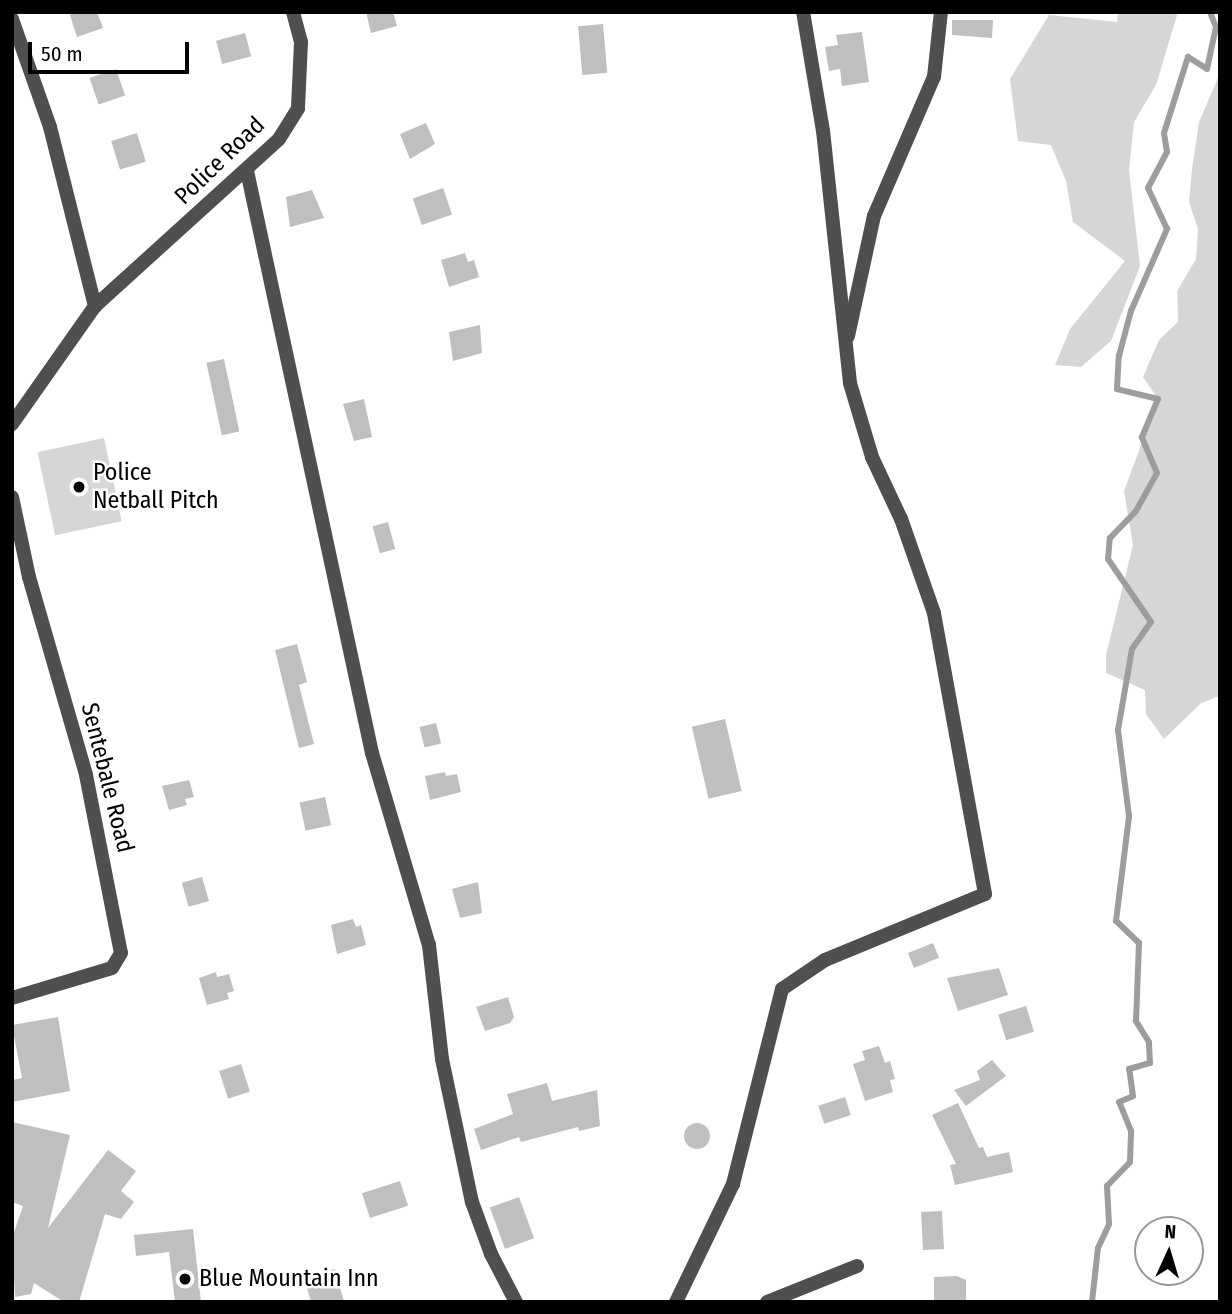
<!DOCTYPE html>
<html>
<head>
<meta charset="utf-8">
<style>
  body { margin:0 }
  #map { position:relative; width:1232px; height:1314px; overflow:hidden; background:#fff; font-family:"Fira Sans Condensed",sans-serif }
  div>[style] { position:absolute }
  .green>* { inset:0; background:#d6d6d6; transform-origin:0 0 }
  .stream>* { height:6px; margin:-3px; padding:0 3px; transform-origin:3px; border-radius:3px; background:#9d9d9d }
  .building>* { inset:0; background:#bfbfbf; transform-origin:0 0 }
  .round { border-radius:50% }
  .street>* { height:14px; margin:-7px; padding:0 7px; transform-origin:7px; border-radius:7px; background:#4f4f4f }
  .dots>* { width:19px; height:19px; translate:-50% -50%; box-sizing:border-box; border:4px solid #fff; border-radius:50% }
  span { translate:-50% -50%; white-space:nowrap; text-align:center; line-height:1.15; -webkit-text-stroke:5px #fff; paint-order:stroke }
  .street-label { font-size:24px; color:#000 }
  .poi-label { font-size:24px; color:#000 }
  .left { translate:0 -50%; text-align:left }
  .frame { position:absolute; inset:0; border:14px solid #000; pointer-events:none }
  .north { position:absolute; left:1134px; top:1216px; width:70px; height:70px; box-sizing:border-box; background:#fff; border:2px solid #999; border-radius:50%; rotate:4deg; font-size:19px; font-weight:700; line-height:28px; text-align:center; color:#000 }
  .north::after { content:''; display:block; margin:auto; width:24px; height:32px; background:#000; clip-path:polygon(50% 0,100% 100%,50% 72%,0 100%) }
  .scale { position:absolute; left:28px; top:42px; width:161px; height:32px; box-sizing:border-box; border:4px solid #000; border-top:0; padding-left:9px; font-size:21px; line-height:24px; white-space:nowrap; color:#000; -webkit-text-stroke:5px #fff; paint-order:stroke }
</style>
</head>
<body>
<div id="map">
  <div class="green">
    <div style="clip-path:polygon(1118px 12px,1178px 12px,1156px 85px,1134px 122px,1129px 170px,1140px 266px,1111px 341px,1081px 367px,1055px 365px,1070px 329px,1125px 261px,1073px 222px,1066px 181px,1051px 145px,1018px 141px,1010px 79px,1049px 15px,1117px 22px)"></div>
    <div style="clip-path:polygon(1220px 73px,1220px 696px,1201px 703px,1164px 739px,1146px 714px,1145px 690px,1106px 673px,1106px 655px,1133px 545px,1124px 491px,1158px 399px,1143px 377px,1159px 340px,1178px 322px,1177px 291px,1196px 259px,1198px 229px,1189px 202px,1192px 169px,1199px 122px)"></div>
    <div style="left:104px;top:438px;width:85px;height:68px;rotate:78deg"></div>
  </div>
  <div class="stream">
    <div style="left:1092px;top:1302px;width:54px;rotate:-83.7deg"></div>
    <div style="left:1098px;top:1248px;width:26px;rotate:-65deg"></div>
    <div style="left:1109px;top:1224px;width:38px;rotate:-93deg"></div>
    <div style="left:1107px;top:1186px;width:33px;rotate:-46deg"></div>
    <div style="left:1130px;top:1162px;width:31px;rotate:-88deg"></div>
    <div style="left:1131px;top:1131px;width:31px;rotate:-112deg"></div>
    <div style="left:1119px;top:1102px;width:15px;rotate:-23deg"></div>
    <div style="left:1133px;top:1096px;width:27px;rotate:-98deg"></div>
    <div style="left:1129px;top:1069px;width:22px;rotate:-16deg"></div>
    <div style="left:1150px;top:1063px;width:21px;rotate:-93deg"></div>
    <div style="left:1149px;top:1042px;width:25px;rotate:-122deg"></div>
    <div style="left:1136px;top:1021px;width:78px;rotate:-87.8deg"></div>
    <div style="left:1139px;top:943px;width:32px;rotate:-136deg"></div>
    <div style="left:1116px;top:921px;width:106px;rotate:-82.9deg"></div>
    <div style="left:1129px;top:816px;width:87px;rotate:-97.3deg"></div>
    <div style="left:1118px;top:730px;width:82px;rotate:-80.2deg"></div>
    <div style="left:1132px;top:649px;width:33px;rotate:-55deg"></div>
    <div style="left:1151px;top:622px;width:76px;rotate:-124.3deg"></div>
    <div style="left:1108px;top:559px;width:21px;rotate:-85deg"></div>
    <div style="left:1110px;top:538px;width:37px;rotate:-46deg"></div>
    <div style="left:1136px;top:511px;width:43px;rotate:-61.1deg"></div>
    <div style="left:1157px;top:473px;width:39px;rotate:-113deg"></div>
    <div style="left:1142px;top:437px;width:41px;rotate:-67.2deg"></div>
    <div style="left:1158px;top:399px;width:42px;rotate:-166.3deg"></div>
    <div style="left:1117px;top:389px;width:33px;rotate:-87deg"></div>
    <div style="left:1119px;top:356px;width:47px;rotate:-75.1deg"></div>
    <div style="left:1131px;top:311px;width:90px;rotate:-66.3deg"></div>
    <div style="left:1167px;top:229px;width:45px;rotate:-114.9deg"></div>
    <div style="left:1148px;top:188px;width:41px;rotate:-62.2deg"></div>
    <div style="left:1167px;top:152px;width:19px;rotate:-99deg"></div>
    <div style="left:1164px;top:133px;width:80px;rotate:-72.5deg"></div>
    <div style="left:1188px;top:57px;width:22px;rotate:32deg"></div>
    <div style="left:1207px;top:69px;width:43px;rotate:-77.9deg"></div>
    <div style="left:1216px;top:27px;width:16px;rotate:-112deg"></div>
  </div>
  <div class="building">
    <div style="clip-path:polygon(69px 12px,97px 12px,103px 28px,77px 37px)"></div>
    <div style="clip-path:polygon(366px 12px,393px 12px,397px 26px,371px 33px)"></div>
    <div style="clip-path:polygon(952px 20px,993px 20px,992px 38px,952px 35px)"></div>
    <div style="left:603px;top:24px;width:49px;height:25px;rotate:85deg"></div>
    <div style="clip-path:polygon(862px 32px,869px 82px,842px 86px,840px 69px,829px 71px,825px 47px,838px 45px,836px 35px)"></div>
    <div style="left:245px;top:33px;width:24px;height:30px;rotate:75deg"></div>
    <div style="left:116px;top:69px;width:28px;height:28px;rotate:71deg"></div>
    <div style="clip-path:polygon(426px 123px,435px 144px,410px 159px,400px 134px)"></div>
    <div style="left:137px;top:133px;width:30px;height:27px;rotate:73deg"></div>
    <div style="left:443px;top:188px;width:28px;height:32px;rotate:71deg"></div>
    <div style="clip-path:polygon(312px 190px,324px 218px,290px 227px,286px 197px)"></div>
    <div style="clip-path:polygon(465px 253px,468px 262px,474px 260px,479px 277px,449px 287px,441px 260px)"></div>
    <div style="clip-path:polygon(480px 325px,482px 353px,453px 361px,449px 332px)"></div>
    <div style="left:224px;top:359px;width:74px;height:18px;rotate:78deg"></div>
    <div style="clip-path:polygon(364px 399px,372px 437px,354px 441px,343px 404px)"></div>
    <div style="left:388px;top:522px;width:28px;height:16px;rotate:75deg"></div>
    <div style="clip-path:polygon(297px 644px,307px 682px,299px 685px,314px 744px,299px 748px,275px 650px)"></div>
    <div style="left:725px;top:719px;width:74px;height:34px;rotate:77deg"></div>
    <div style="left:436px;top:723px;width:21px;height:17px;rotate:76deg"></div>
    <div style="clip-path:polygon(445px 772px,446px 776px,457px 774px,461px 792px,430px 800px,425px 776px)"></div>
    <div style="clip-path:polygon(189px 780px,194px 797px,185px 799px,187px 805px,169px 810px,162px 786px)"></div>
    <div style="left:325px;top:797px;width:29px;height:26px;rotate:78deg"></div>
    <div style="left:202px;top:877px;width:25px;height:21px;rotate:74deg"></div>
    <div style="clip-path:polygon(478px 882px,482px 913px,460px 918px,452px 889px)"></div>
    <div style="clip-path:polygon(353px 919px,356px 927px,361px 925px,366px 945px,337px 954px,331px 925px)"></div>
    <div style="left:933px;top:943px;width:16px;height:27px;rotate:68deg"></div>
    <div style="clip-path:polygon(999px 968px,1008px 995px,958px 1011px,947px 978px)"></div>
    <div style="clip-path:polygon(216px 972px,217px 977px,229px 974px,234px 991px,227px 993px,229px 999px,207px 1005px,199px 978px)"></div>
    <div style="clip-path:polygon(508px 997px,514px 1017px,510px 1023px,485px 1031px,476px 1007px)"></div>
    <div style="left:1026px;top:1006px;width:27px;height:29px;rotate:73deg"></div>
    <div style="clip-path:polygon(58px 1017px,70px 1091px,12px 1102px,12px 1080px,22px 1078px,12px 1025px)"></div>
    <div style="clip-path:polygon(879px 1046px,885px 1063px,890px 1061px,895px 1079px,890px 1080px,893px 1092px,865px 1101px,853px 1064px,865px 1060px,862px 1051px)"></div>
    <div style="clip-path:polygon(992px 1060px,1006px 1076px,966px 1106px,954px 1090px,980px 1080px,977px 1071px)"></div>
    <div style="left:241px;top:1064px;width:29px;height:23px;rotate:72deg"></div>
    <div style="clip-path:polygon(547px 1083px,552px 1101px,597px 1090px,600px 1126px,579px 1131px,578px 1127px,521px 1142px,519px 1137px,481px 1150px,474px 1129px,513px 1114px,507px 1094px)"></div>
    <div style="left:845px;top:1097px;width:19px;height:28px;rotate:72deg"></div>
    <div style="clip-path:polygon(958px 1103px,979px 1148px,983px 1147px,987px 1157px,1009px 1152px,1013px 1172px,955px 1185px,950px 1165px,956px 1164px,932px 1115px)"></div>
    <div style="clip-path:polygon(12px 1122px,70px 1135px,48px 1228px,108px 1150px,136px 1171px,121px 1191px,134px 1202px,121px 1219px,105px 1214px,79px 1302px,64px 1302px,34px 1283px,31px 1294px,15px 1297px,12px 1238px,23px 1206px,12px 1202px)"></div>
    <div class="round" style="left:684px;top:1123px;width:26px;height:26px"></div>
    <div style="left:400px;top:1181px;width:26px;height:40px;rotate:72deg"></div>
    <div style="left:519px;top:1197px;width:44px;height:31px;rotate:70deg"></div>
    <div style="left:942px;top:1211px;width:38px;height:21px;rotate:87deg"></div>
    <div style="clip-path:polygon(193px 1229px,201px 1302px,175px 1302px,169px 1252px,136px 1256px,134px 1235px)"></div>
    <div style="clip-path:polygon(335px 1269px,344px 1302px,311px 1302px,304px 1277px)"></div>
    <div style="clip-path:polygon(957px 1276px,966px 1280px,966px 1302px,934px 1300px,934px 1277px)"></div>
  </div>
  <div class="street">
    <div style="left:12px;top:19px;width:114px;rotate:70.6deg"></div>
    <div style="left:50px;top:127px;width:185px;rotate:75.9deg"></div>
    <div style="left:247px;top:171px;width:595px;rotate:77.88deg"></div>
    <div style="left:372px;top:753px;width:200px;rotate:73.5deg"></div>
    <div style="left:429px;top:945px;width:115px;rotate:83.5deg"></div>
    <div style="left:442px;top:1059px;width:146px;rotate:78.2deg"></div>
    <div style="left:472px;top:1202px;width:55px;rotate:69.9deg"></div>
    <div style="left:491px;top:1254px;width:54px;rotate:62.5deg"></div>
    <div style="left:848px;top:336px;width:123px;rotate:-77.8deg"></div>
    <div style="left:874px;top:216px;width:151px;rotate:-66.7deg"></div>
    <div style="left:934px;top:77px;width:65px;rotate:-83.9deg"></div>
    <div style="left:12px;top:424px;width:144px;rotate:-54.9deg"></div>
    <div style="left:95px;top:306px;width:248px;rotate:-42.2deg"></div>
    <div style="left:279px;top:139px;width:36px;rotate:-58deg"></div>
    <div style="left:298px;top:108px;width:66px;rotate:-87.4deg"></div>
    <div style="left:301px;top:42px;width:31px;rotate:-105deg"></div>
    <div style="left:12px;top:497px;width:82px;rotate:78deg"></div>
    <div style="left:29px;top:577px;width:206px;rotate:73.9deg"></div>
    <div style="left:86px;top:775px;width:181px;rotate:78.9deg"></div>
    <div style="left:121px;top:953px;width:17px;rotate:121deg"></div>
    <div style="left:112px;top:968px;width:104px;rotate:163.3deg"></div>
    <div style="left:676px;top:1302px;width:131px;rotate:-64.2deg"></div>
    <div style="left:733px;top:1184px;width:201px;rotate:-75.9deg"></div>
    <div style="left:782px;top:989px;width:52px;rotate:-34deg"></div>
    <div style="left:825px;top:960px;width:173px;rotate:-22.4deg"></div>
    <div style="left:985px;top:894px;width:286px;rotate:-100.3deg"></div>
    <div style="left:934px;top:613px;width:100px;rotate:-109.3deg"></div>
    <div style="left:901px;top:519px;width:68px;rotate:-115.1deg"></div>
    <div style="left:872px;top:457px;width:77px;rotate:-106.6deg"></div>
    <div style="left:850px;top:383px;width:253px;rotate:-96.1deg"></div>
    <div style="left:823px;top:131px;width:121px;rotate:-99.5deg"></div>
    <div style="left:767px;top:1302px;width:97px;rotate:-21.8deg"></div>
  </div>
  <div class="dots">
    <div style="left:79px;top:487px;background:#000"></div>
    <div style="left:185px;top:1279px;background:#000"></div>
  </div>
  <div class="street-label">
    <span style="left:220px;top:161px;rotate:-44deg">Police Road</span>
    <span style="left:107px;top:778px;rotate:76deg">Sentebale Road</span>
  </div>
  <div class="poi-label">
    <span class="left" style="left:93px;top:487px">Police<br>Netball Pitch</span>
    <span class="left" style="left:199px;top:1279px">Blue Mountain Inn</span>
  </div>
  <div class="frame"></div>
  <div class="north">N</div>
  <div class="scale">50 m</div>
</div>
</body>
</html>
